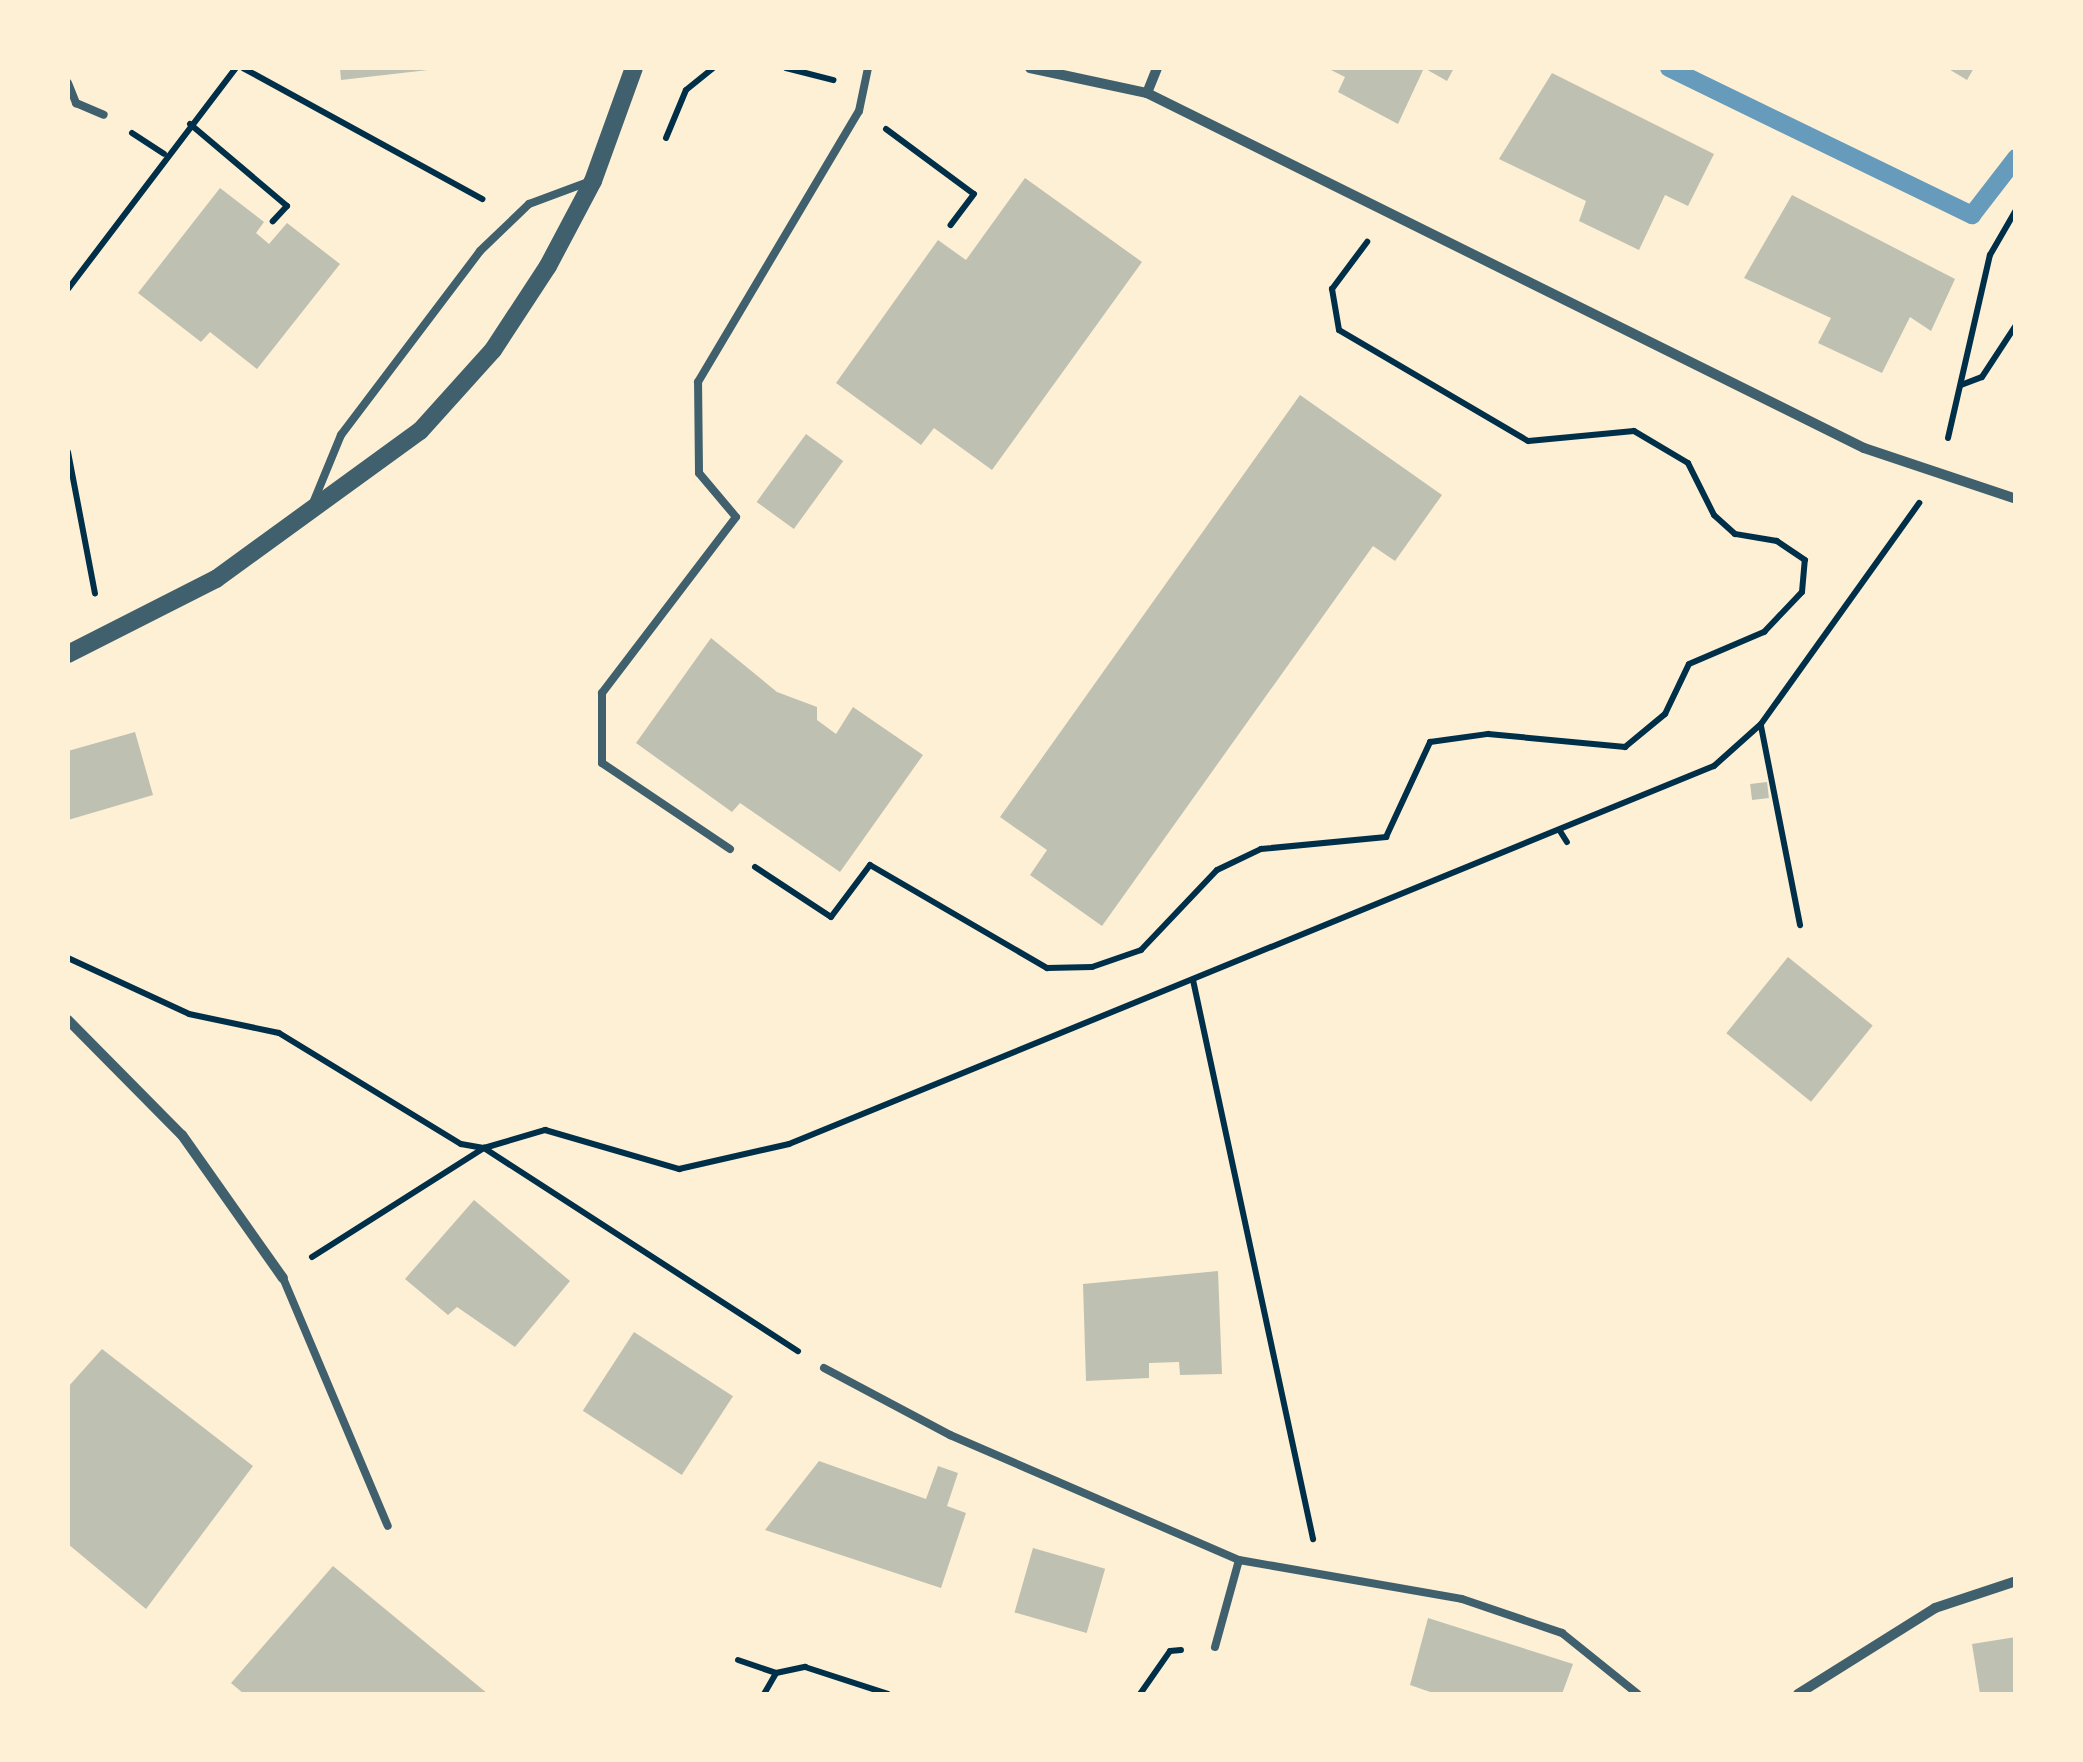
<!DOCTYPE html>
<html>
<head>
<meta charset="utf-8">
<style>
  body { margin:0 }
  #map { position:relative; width:2083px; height:1762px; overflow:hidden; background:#fdf0d5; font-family:Jost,sans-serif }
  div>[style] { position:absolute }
  .stream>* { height:18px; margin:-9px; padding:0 9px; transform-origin:9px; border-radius:9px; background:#669bbc }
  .building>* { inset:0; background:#bec0b2; transform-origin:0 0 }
  .path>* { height:6px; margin:-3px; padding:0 3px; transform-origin:3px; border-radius:3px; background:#003049 }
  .service>* { height:8px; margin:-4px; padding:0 4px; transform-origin:4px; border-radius:4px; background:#3f606c }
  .minor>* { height:10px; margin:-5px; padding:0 5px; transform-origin:5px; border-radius:5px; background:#3f606c }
  .tertiary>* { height:18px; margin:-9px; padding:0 9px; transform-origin:9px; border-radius:9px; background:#3f606c }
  span { translate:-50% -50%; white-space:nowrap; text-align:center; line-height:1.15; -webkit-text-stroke:10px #fdf0d5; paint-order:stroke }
  .frame { position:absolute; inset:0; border:70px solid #fdf0d5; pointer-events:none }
</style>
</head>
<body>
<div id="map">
  <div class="stream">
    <div style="left:1669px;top:68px;width:337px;rotate:25.9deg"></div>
    <div style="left:1972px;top:215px;width:72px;rotate:-52.3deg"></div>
  </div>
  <div class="building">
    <div style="clip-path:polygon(340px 68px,428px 68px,428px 70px,341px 80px)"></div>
    <div style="clip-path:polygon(1327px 68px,1454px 68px,1447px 81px,1424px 68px,1398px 124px,1338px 92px,1345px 77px)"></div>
    <div style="clip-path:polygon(1947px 68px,1974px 68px,1967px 80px)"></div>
    <div style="clip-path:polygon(1552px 73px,1714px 154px,1688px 206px,1665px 195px,1639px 250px,1579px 221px,1586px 201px,1499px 159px)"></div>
    <div style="clip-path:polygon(1025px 178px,1142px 262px,992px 470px,934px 428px,921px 445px,836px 383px,938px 240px,966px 260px)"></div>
    <div style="clip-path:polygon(220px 188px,264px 222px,256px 233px,269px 244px,287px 223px,340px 264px,257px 369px,210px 332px,201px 342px,138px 293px)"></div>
    <div style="clip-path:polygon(1792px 195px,1955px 279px,1931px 331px,1910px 317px,1882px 373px,1818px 343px,1831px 318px,1744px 278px)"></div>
    <div style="clip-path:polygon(1300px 395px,1442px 495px,1395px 561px,1373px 546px,1102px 926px,1030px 875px,1047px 850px,1000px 817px)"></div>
    <div style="left:806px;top:434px;width:46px;height:84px;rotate:36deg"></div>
    <div style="clip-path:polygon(711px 638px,777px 692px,817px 707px,817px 720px,836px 734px,853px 707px,923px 755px,840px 872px,740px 803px,732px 812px,636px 743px)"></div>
    <div style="clip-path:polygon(135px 732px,153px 795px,68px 820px,68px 751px)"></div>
    <div style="left:1767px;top:782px;width:16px;height:17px;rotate:83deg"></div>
    <div style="left:1788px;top:957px;width:109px;height:98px;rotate:39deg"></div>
    <div style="clip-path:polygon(474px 1200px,570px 1281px,515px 1347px,457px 1307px,448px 1315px,405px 1279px)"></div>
    <div style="clip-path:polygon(1218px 1271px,1222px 1374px,1180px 1375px,1179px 1362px,1149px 1363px,1149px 1378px,1086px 1381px,1083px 1284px)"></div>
    <div style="left:634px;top:1332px;width:118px;height:94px;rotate:33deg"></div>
    <div style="clip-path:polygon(102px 1349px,253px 1466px,146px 1609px,68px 1544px,68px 1387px)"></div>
    <div style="clip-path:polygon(819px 1461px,926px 1499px,938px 1466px,958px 1473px,947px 1506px,966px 1513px,941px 1588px,765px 1530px)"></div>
    <div style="left:1033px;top:1548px;width:75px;height:67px;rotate:16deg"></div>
    <div style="clip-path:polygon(333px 1566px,488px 1694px,244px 1694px,231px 1683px)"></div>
    <div style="clip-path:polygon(1428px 1618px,1573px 1664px,1562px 1694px,1436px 1694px,1410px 1685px)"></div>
    <div style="clip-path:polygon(2016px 1637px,2016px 1694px,1980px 1694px,1972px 1644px)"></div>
  </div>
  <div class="path">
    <div style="left:243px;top:68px;width:273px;rotate:28.7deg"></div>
    <div style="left:786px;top:68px;width:49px;rotate:14.3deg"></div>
    <div style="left:190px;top:124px;width:127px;rotate:40.2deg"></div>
    <div style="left:287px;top:206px;width:21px;rotate:133deg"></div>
    <div style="left:886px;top:129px;width:109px;rotate:36.5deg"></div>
    <div style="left:974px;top:194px;width:39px;rotate:127deg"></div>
    <div style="left:132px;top:133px;width:38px;rotate:33deg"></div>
    <div style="left:666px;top:138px;width:52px;rotate:-67.4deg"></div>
    <div style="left:686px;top:90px;width:35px;rotate:-39deg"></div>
    <div style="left:68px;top:289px;width:278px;rotate:-52.8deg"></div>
    <div style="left:1961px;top:385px;width:22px;rotate:-21deg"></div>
    <div style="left:1982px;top:377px;width:62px;rotate:-56.8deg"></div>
    <div style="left:1948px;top:438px;width:188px;rotate:-77.1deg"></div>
    <div style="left:1990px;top:255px;width:52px;rotate:-60deg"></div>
    <div style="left:68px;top:452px;width:144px;rotate:79.2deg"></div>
    <div style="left:1761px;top:726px;width:203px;rotate:78.9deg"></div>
    <div style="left:1560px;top:831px;width:13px;rotate:58deg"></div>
    <div style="left:755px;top:867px;width:91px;rotate:33.3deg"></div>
    <div style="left:831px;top:917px;width:65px;rotate:-53.1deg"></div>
    <div style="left:870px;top:865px;width:205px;rotate:30.2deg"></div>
    <div style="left:1047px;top:968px;width:45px;rotate:-1.3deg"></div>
    <div style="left:1092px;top:967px;width:52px;rotate:-19.1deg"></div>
    <div style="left:1141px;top:950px;width:110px;rotate:-46.5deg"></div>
    <div style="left:1217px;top:870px;width:49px;rotate:-25.5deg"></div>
    <div style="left:1261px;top:849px;width:126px;rotate:-5.5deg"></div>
    <div style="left:1386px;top:837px;width:105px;rotate:-65.1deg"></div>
    <div style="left:1430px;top:742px;width:59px;rotate:-7.9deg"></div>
    <div style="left:1488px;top:734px;width:138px;rotate:5.4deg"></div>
    <div style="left:1625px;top:747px;width:52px;rotate:-39.5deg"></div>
    <div style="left:1665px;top:714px;width:55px;rotate:-64.4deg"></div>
    <div style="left:1689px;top:664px;width:82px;rotate:-23.1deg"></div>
    <div style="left:1764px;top:632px;width:55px;rotate:-46.5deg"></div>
    <div style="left:1802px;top:592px;width:32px;rotate:-85deg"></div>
    <div style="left:1805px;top:560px;width:34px;rotate:-146deg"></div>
    <div style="left:1777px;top:541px;width:43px;rotate:-170.5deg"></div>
    <div style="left:1735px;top:534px;width:28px;rotate:-138deg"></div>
    <div style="left:1714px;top:515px;width:58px;rotate:-116.6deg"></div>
    <div style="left:1688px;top:463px;width:63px;rotate:-149.3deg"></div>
    <div style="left:1634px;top:431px;width:106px;rotate:174.6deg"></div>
    <div style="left:1528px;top:441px;width:219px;rotate:-149.6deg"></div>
    <div style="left:1339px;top:330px;width:42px;rotate:-99.7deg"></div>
    <div style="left:1332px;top:289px;width:59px;rotate:-53.3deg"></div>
    <div style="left:68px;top:958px;width:133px;rotate:24.8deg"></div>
    <div style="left:189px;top:1014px;width:92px;rotate:11.9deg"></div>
    <div style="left:279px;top:1033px;width:213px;rotate:31.4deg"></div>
    <div style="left:461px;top:1144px;width:23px;rotate:10deg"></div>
    <div style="left:484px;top:1148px;width:64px;rotate:-16.4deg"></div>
    <div style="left:545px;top:1130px;width:140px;rotate:16.2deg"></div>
    <div style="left:679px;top:1169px;width:113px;rotate:-12.8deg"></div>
    <div style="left:789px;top:1144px;width:999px;rotate:-22.23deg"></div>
    <div style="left:1714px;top:766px;width:63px;rotate:-41.8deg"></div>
    <div style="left:1761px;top:724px;width:272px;rotate:-54.4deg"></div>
    <div style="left:1193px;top:980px;width:572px;rotate:77.88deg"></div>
    <div style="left:312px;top:1257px;width:204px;rotate:-32.4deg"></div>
    <div style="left:484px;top:1148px;width:374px;rotate:32.9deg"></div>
    <div style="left:738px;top:1660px;width:40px;rotate:18.9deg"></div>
    <div style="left:764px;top:1694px;width:24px;rotate:-60deg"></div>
    <div style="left:776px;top:1673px;width:30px;rotate:-12deg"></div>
    <div style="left:805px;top:1667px;width:87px;rotate:18deg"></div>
    <div style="left:1140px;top:1694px;width:52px;rotate:-55.1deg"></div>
    <div style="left:1170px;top:1651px;width:11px;rotate:-5deg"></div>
  </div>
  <div class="service">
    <div style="left:68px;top:83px;width:22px;rotate:68deg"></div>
    <div style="left:76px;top:103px;width:30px;rotate:23deg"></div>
    <div style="left:313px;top:503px;width:74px;rotate:-67.6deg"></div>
    <div style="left:341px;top:435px;width:231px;rotate:-52.9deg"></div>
    <div style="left:480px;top:251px;width:68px;rotate:-43.8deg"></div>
    <div style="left:529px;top:204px;width:63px;rotate:-20.4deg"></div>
    <div style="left:730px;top:849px;width:154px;rotate:-146.1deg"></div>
    <div style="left:602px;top:763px;width:70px;rotate:-90deg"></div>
    <div style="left:602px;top:693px;width:221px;rotate:-52.7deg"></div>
    <div style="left:736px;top:517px;width:57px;rotate:-130.1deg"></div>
    <div style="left:699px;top:473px;width:91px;rotate:-90.6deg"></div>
    <div style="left:698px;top:382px;width:315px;rotate:-59.3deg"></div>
    <div style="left:859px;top:111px;width:44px;rotate:-78.2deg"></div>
    <div style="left:283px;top:1278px;width:269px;rotate:67.1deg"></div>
    <div style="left:824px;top:1368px;width:143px;rotate:28deg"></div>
    <div style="left:950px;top:1435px;width:315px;rotate:23.4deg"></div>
    <div style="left:1239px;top:1560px;width:226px;rotate:9.9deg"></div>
    <div style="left:1462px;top:1599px;width:106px;rotate:18.8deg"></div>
    <div style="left:1562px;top:1633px;width:97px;rotate:38.8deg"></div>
    <div style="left:1215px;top:1647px;width:90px;rotate:-74.6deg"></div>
  </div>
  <div class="minor">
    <div style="left:1030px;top:68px;width:120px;rotate:12.1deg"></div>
    <div style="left:1147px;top:93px;width:800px;rotate:26.34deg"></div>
    <div style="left:1864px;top:448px;width:160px;rotate:18.5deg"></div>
    <div style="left:1147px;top:93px;width:27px;rotate:-68deg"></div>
    <div style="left:68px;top:1020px;width:162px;rotate:45.3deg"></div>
    <div style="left:182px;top:1135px;width:175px;rotate:54.8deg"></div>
    <div style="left:1798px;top:1694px;width:162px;rotate:-32.1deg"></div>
    <div style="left:1935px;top:1608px;width:85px;rotate:-18.4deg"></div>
  </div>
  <div class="tertiary">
    <div style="left:68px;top:654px;width:166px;rotate:-26.9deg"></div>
    <div style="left:216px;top:579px;width:252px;rotate:-36deg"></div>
    <div style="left:420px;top:431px;width:109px;rotate:-48deg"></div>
    <div style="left:493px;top:350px;width:100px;rotate:-56.8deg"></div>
    <div style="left:548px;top:266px;width:96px;rotate:-62.1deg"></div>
    <div style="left:593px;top:181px;width:120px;rotate:-70.1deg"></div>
  </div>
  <div class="frame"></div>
</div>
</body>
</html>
